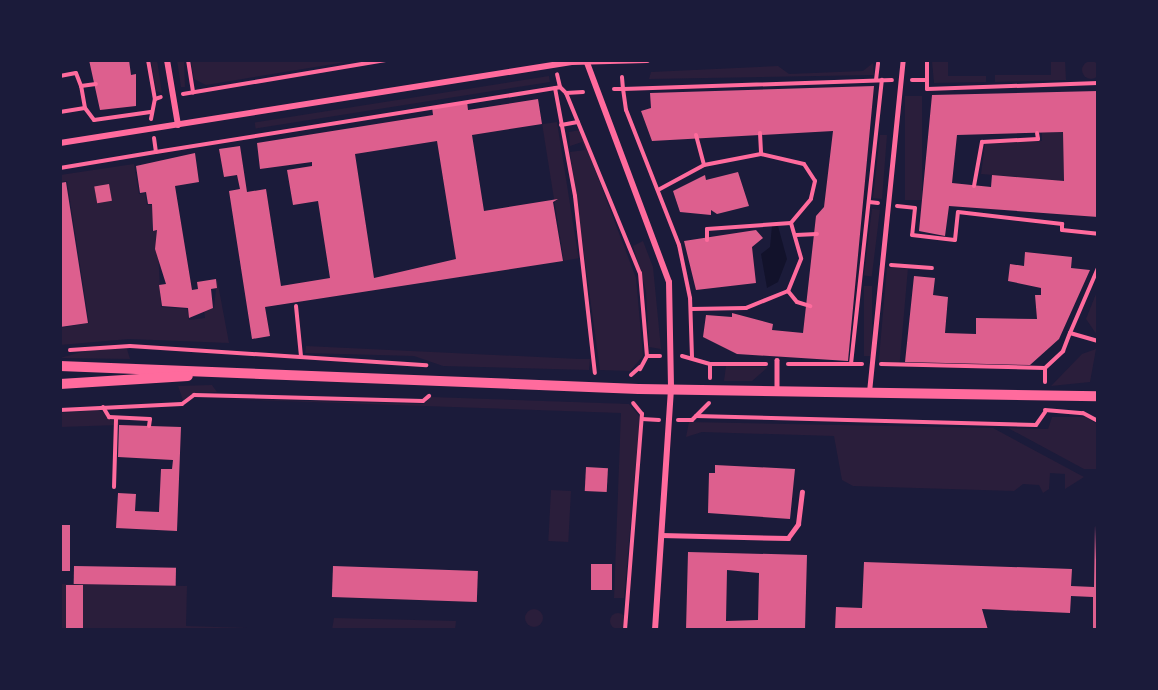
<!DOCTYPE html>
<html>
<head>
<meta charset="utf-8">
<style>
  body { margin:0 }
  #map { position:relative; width:1158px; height:690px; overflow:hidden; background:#1b1b3a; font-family:"Exo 2",sans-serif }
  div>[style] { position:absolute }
  .green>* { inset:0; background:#2a1e3b; transform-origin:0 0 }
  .round { border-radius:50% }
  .water>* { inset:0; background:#12122b }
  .building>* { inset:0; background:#dd5f8e; transform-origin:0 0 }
  .path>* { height:4px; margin:-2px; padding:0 2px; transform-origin:2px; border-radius:2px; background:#ff6b9d }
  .service>* { height:4.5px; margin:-2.25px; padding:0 2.25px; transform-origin:2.25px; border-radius:2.25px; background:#ff6b9d }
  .minor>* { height:6px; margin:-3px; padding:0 3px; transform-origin:3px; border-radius:3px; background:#ff6b9d }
  .tertiary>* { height:10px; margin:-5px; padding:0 5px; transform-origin:5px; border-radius:5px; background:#ff6b9d }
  span { translate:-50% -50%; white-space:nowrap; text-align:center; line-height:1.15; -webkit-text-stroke:4.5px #1b1b3a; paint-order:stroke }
  .frame { position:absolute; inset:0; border:62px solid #1b1b3a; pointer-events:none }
</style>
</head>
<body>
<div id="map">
  <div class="green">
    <div style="clip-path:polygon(151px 60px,157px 60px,162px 93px,156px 91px)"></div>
    <div style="clip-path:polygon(177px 60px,184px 60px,185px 87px,181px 87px)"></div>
    <div style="clip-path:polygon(358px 60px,206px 85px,194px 79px,191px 61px)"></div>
    <div style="clip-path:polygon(1051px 60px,1065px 60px,1066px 80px,995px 82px,995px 75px,1051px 75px)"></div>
    <div class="round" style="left:1082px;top:61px;width:18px;height:18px"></div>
    <div style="clip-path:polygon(932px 61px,948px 61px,948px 76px,986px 76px,986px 82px,934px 83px)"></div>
    <div style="clip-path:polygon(873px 63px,874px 75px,649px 79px,651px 72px,778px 66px,789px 74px,863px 71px)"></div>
    <div style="left:549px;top:76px;width:6px;height:298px;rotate:81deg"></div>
    <div style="left:905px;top:96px;width:17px;height:104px"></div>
    <div style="left:557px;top:122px;width:138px;height:15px;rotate:81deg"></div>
    <div style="clip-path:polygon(580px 130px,636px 278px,643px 356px,630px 371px,600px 370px,570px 152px,585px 150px,582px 142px,570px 146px,569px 132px)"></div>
    <div style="clip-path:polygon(1063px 132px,1064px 181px,981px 174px,985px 144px,1042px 141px,1042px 133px)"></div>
    <div style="clip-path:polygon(880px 135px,887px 135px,882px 199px,873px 198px)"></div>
    <div style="clip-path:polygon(134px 164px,139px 194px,145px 193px,147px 205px,152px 205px,152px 231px,157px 231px,161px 307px,187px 309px,189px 320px,205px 318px,204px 310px,214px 308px,217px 279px,229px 343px,129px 339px,60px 345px,60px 328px,89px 323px,67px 181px,60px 182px,60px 175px)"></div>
    <div style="left:872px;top:209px;width:8px;height:67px;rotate:7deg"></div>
    <div style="clip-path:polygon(643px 241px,653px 267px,661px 349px,649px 347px,646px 291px,633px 246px)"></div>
    <div style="left:887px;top:267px;width:21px;height:95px;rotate:5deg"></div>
    <div style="left:864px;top:286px;width:8px;height:70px"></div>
    <div style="clip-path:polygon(1096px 294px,1098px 295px,1097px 335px,1086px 319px)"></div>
    <div style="clip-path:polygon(306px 346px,579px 359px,590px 359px,589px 370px,443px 366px,414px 356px,305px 353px)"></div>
    <div style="clip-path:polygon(127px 349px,130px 359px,60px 358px,89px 350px)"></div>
    <div style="clip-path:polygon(1096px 349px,1090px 382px,1051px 386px,1082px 354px)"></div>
    <div style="clip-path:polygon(768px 367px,752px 381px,724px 381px,726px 366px)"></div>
    <div style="clip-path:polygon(212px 385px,217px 392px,195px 393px,183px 400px,178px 386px)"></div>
    <div style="clip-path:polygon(431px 397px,629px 404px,640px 417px,624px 598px,614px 598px,621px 413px,194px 398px,424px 404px)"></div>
    <div style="clip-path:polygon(98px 410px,120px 420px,119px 425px,60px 427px,60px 413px)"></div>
    <div style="clip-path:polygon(1052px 417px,1086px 417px,1097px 424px,1098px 469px,1084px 469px,1008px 428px,1048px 429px)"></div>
    <div style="clip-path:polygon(689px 422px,993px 428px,1084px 477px,1065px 489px,1065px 474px,1050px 473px,1049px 489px,1043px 493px,1039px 485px,1023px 484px,1014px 491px,853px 486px,842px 480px,834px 436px,702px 432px,686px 437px)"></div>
    <div style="left:551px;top:490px;width:20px;height:51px;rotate:3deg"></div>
    <div style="clip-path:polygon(60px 584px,187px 586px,186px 626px,315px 630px,60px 630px)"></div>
    <div class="round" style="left:525px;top:609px;width:18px;height:18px"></div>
    <div class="round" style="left:610px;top:613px;width:16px;height:16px"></div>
    <div style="clip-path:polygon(334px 618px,456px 621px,455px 630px,332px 630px)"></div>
  </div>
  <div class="water">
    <div style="clip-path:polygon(772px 226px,778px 226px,787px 259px,778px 282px,767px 288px,761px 254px,770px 247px)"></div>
  </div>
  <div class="building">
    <div style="clip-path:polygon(89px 60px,129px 60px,131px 75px,136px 74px,136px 106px,100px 110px)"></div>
    <div style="clip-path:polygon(874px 86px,848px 361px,737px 354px,703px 337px,706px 315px,732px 317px,732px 313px,773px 324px,772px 330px,803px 333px,816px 216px,824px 207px,833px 131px,652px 141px,641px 111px,651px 108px,650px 93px)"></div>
    <div style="clip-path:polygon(evenodd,1098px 91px,1098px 217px,949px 206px,945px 236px,919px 231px,932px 95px,1098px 91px,1063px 132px,1064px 181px,992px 175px,991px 187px,952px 183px,957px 135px,1063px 132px)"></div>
    <div style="clip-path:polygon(evenodd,538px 99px,542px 124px,472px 135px,484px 211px,558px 199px,553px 202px,563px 261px,265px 307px,270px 336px,252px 339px,229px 191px,240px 189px,237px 175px,224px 177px,219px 149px,240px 146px,247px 192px,266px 189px,281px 286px,330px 278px,318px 201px,293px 205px,287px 170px,312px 166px,312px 162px,260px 169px,257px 143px,433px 115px,432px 107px,467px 101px,468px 110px,538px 99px,437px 141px,456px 259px,374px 278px,355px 154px,437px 141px)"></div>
    <div style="clip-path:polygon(195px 153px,199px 182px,175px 186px,192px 290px,198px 289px,197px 282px,216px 279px,217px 288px,211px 289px,213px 308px,189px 318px,188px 308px,162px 306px,159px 285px,166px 284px,155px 249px,157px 230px,153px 231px,152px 204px,148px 204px,146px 192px,140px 193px,136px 166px)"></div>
    <div style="clip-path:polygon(738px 172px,749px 206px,717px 214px,711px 210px,711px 215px,680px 212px,673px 191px,705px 175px,706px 180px)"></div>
    <div style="clip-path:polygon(66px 182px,88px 323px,60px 327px,60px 183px)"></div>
    <div style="left:109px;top:184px;width:17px;height:15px;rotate:80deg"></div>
    <div style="clip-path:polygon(756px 230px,763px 238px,752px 247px,756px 283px,696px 290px,684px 241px)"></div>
    <div style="clip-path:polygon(1025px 252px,1072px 257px,1071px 268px,1090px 270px,1059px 339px,1030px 365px,905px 362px,914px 276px,935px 278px,933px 295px,948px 297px,945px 333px,976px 334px,976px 318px,1037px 319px,1035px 295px,1041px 295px,1041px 288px,1008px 281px,1010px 264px,1024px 266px)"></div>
    <div style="clip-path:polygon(119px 425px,181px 427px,177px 531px,116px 528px,118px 493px,136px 494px,135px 511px,159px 512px,161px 469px,172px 469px,173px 460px,118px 457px)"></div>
    <div style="clip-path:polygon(715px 465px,795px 469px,790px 519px,708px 513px,709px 473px,715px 473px)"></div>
    <div style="left:586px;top:467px;width:22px;height:24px;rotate:3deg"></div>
    <div style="left:60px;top:525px;width:10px;height:46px"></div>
    <div style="clip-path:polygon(1095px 525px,1098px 630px,1093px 630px,1093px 597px,1071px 596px,1070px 613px,982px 609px,988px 630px,835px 630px,836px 607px,862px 608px,864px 562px,1072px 569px,1071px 586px,1094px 587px)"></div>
    <div style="clip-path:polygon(evenodd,688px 552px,807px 555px,805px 630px,686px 630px,688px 552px,727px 570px,759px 573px,758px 620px,726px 621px,727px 570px)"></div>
    <div style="left:591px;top:564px;width:21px;height:26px"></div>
    <div style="left:74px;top:566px;width:102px;height:18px;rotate:1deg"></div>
    <div style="left:333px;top:566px;width:145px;height:31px;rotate:2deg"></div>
    <div style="left:66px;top:585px;width:17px;height:45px"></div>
  </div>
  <div class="path">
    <div style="left:148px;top:60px;width:40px;rotate:80deg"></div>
    <div style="left:188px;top:60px;width:33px;rotate:81deg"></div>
    <div style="left:927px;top:62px;width:27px;rotate:90deg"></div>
    <div style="left:927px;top:89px;width:171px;rotate:-2deg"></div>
    <div style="left:60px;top:76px;width:16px;rotate:-11deg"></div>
    <div style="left:76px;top:73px;width:14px;rotate:69deg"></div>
    <div style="left:876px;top:80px;width:17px;rotate:-83deg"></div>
    <div style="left:912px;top:80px;width:15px"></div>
    <div style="left:560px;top:87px;width:8px;rotate:45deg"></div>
    <div style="left:566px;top:93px;width:17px;rotate:-3deg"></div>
    <div style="left:555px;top:88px;width:110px;rotate:79.5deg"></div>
    <div style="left:575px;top:196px;width:178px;rotate:83.6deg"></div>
    <div style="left:614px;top:89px;width:9px"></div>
    <div style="left:623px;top:89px;width:12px;rotate:-95deg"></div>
    <div style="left:566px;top:93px;width:195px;rotate:67.7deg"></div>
    <div style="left:640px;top:273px;width:83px;rotate:85.2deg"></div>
    <div style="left:647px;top:356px;width:15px;rotate:118deg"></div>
    <div style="left:183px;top:94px;width:207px;rotate:-9.5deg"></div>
    <div style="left:85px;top:108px;width:22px;rotate:-100deg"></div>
    <div style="left:81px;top:86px;width:15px;rotate:-8deg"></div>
    <div style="left:60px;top:112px;width:25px;rotate:-9deg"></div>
    <div style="left:85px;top:108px;width:15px;rotate:53deg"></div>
    <div style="left:94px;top:120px;width:57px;rotate:-8.1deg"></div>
    <div style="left:151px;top:119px;width:20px;rotate:-79deg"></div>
    <div style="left:155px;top:99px;width:6px;rotate:-18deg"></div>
    <div style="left:561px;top:125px;width:17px;rotate:-10deg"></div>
    <div style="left:760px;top:133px;width:21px;rotate:87deg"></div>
    <div style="left:696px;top:135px;width:31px;rotate:75deg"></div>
    <div style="left:154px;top:138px;width:14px;rotate:82deg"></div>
    <div style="left:156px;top:152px;width:409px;rotate:-9.1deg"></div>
    <div style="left:560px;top:87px;width:13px;rotate:-103deg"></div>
    <div style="left:60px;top:168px;width:97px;rotate:-9.5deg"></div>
    <div style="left:974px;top:186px;width:45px;rotate:-79.7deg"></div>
    <div style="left:982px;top:142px;width:56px;rotate:-3.1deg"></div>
    <div style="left:1038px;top:139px;width:6px;rotate:-99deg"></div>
    <div style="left:658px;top:190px;width:52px;rotate:-28.5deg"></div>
    <div style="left:704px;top:165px;width:58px;rotate:-10.9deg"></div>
    <div style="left:761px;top:154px;width:44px;rotate:13.1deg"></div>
    <div style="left:804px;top:164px;width:20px;rotate:57deg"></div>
    <div style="left:815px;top:181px;width:18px;rotate:103deg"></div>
    <div style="left:811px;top:199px;width:31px;rotate:130deg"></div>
    <div style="left:791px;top:223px;width:37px;rotate:74deg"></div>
    <div style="left:801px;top:259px;width:35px;rotate:112deg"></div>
    <div style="left:788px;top:291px;width:45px;rotate:158deg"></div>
    <div style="left:746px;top:308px;width:55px;rotate:179deg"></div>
    <div style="left:869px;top:202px;width:9px;rotate:6deg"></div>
    <div style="left:897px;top:206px;width:18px;rotate:6deg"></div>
    <div style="left:915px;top:208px;width:27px;rotate:96deg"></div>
    <div style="left:912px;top:235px;width:43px;rotate:6.6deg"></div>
    <div style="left:955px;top:240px;width:28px;rotate:-84deg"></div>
    <div style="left:958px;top:212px;width:105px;rotate:6.6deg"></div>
    <div style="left:1062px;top:224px;width:6px;rotate:90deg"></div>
    <div style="left:1062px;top:230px;width:36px;rotate:6deg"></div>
    <div style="left:796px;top:235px;width:21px;rotate:-3deg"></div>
    <div style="left:707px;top:240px;width:11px;rotate:-90deg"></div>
    <div style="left:707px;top:229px;width:84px;rotate:-4.1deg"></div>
    <div style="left:891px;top:265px;width:41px;rotate:4.2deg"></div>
    <div style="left:788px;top:291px;width:14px;rotate:51deg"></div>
    <div style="left:797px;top:302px;width:14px;rotate:17deg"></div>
    <div style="left:296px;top:306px;width:50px;rotate:84.3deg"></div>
    <div style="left:1070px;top:333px;width:71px;rotate:-66.7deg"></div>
    <div style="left:70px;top:350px;width:60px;rotate:-3.8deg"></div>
    <div style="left:130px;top:346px;width:297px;rotate:3.7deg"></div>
    <div style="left:647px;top:356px;width:13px"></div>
    <div style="left:682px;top:356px;width:29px;rotate:16deg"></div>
    <div style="left:710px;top:364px;width:56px"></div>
    <div style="left:692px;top:357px;width:59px;rotate:-91.9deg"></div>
    <div style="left:690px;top:298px;width:54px;rotate:-101.7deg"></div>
    <div style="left:679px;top:245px;width:145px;rotate:-111.4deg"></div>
    <div style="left:626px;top:110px;width:21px;rotate:-98deg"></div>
    <div style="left:623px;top:89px;width:269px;rotate:-1.9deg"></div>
    <div style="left:710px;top:364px;width:14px;rotate:90deg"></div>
    <div style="left:788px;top:364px;width:74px"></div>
    <div style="left:851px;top:364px;width:286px;rotate:-83.8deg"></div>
    <div style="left:881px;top:364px;width:164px;rotate:1.4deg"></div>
    <div style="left:631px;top:375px;width:12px;rotate:-42deg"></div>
    <div style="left:1045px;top:382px;width:14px;rotate:-90deg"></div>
    <div style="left:1045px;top:368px;width:25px;rotate:-43deg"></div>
    <div style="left:1063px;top:351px;width:19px;rotate:-69deg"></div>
    <div style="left:1070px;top:333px;width:29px;rotate:16deg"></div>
    <div style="left:103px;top:407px;width:12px;rotate:59deg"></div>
    <div style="left:109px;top:417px;width:41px;rotate:2.8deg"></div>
    <div style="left:150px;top:419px;width:7px;rotate:98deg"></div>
    <div style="left:60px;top:410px;width:122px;rotate:-2.8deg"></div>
    <div style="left:182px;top:404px;width:15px;rotate:-37deg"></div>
    <div style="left:194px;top:395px;width:229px;rotate:1.5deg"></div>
    <div style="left:423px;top:401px;width:8px;rotate:-40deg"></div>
    <div style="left:1045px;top:410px;width:38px;rotate:5deg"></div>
    <div style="left:1083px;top:413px;width:17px;rotate:28deg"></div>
    <div style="left:696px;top:416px;width:340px;rotate:1.5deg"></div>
    <div style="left:1036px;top:425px;width:16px;rotate:-55deg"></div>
    <div style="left:642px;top:419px;width:17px;rotate:3deg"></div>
    <div style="left:678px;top:420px;width:14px"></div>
    <div style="left:692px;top:420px;width:24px;rotate:-45deg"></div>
    <div style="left:114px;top:487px;width:69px;rotate:-88.3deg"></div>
    <div style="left:625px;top:630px;width:217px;rotate:-85.5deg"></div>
    <div style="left:642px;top:414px;width:14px;rotate:-129deg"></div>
  </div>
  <div class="service">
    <div style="left:777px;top:360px;width:29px;rotate:90deg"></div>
    <div style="left:869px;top:392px;width:334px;rotate:-84.2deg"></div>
    <div style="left:661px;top:535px;width:127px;rotate:1.4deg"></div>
    <div style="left:788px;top:538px;width:17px;rotate:-54deg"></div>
    <div style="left:798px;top:524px;width:32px;rotate:-83deg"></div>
  </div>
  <div class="minor">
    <div style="left:167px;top:60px;width:66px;rotate:80.4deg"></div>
    <div style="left:586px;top:60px;width:237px;rotate:69.5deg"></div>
    <div style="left:669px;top:282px;width:107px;rotate:88.9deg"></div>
    <div style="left:671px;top:389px;width:242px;rotate:93.8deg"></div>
    <div style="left:60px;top:143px;width:518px;rotate:-8.99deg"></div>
    <div style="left:572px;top:62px;width:75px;rotate:-1.5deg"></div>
  </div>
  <div class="tertiary">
    <div style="left:60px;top:366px;width:579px;rotate:2.27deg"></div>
    <div style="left:639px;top:389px;width:459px;rotate:0.9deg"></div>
    <div style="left:60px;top:384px;width:128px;rotate:-3.6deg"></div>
  </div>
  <div class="frame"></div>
</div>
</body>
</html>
